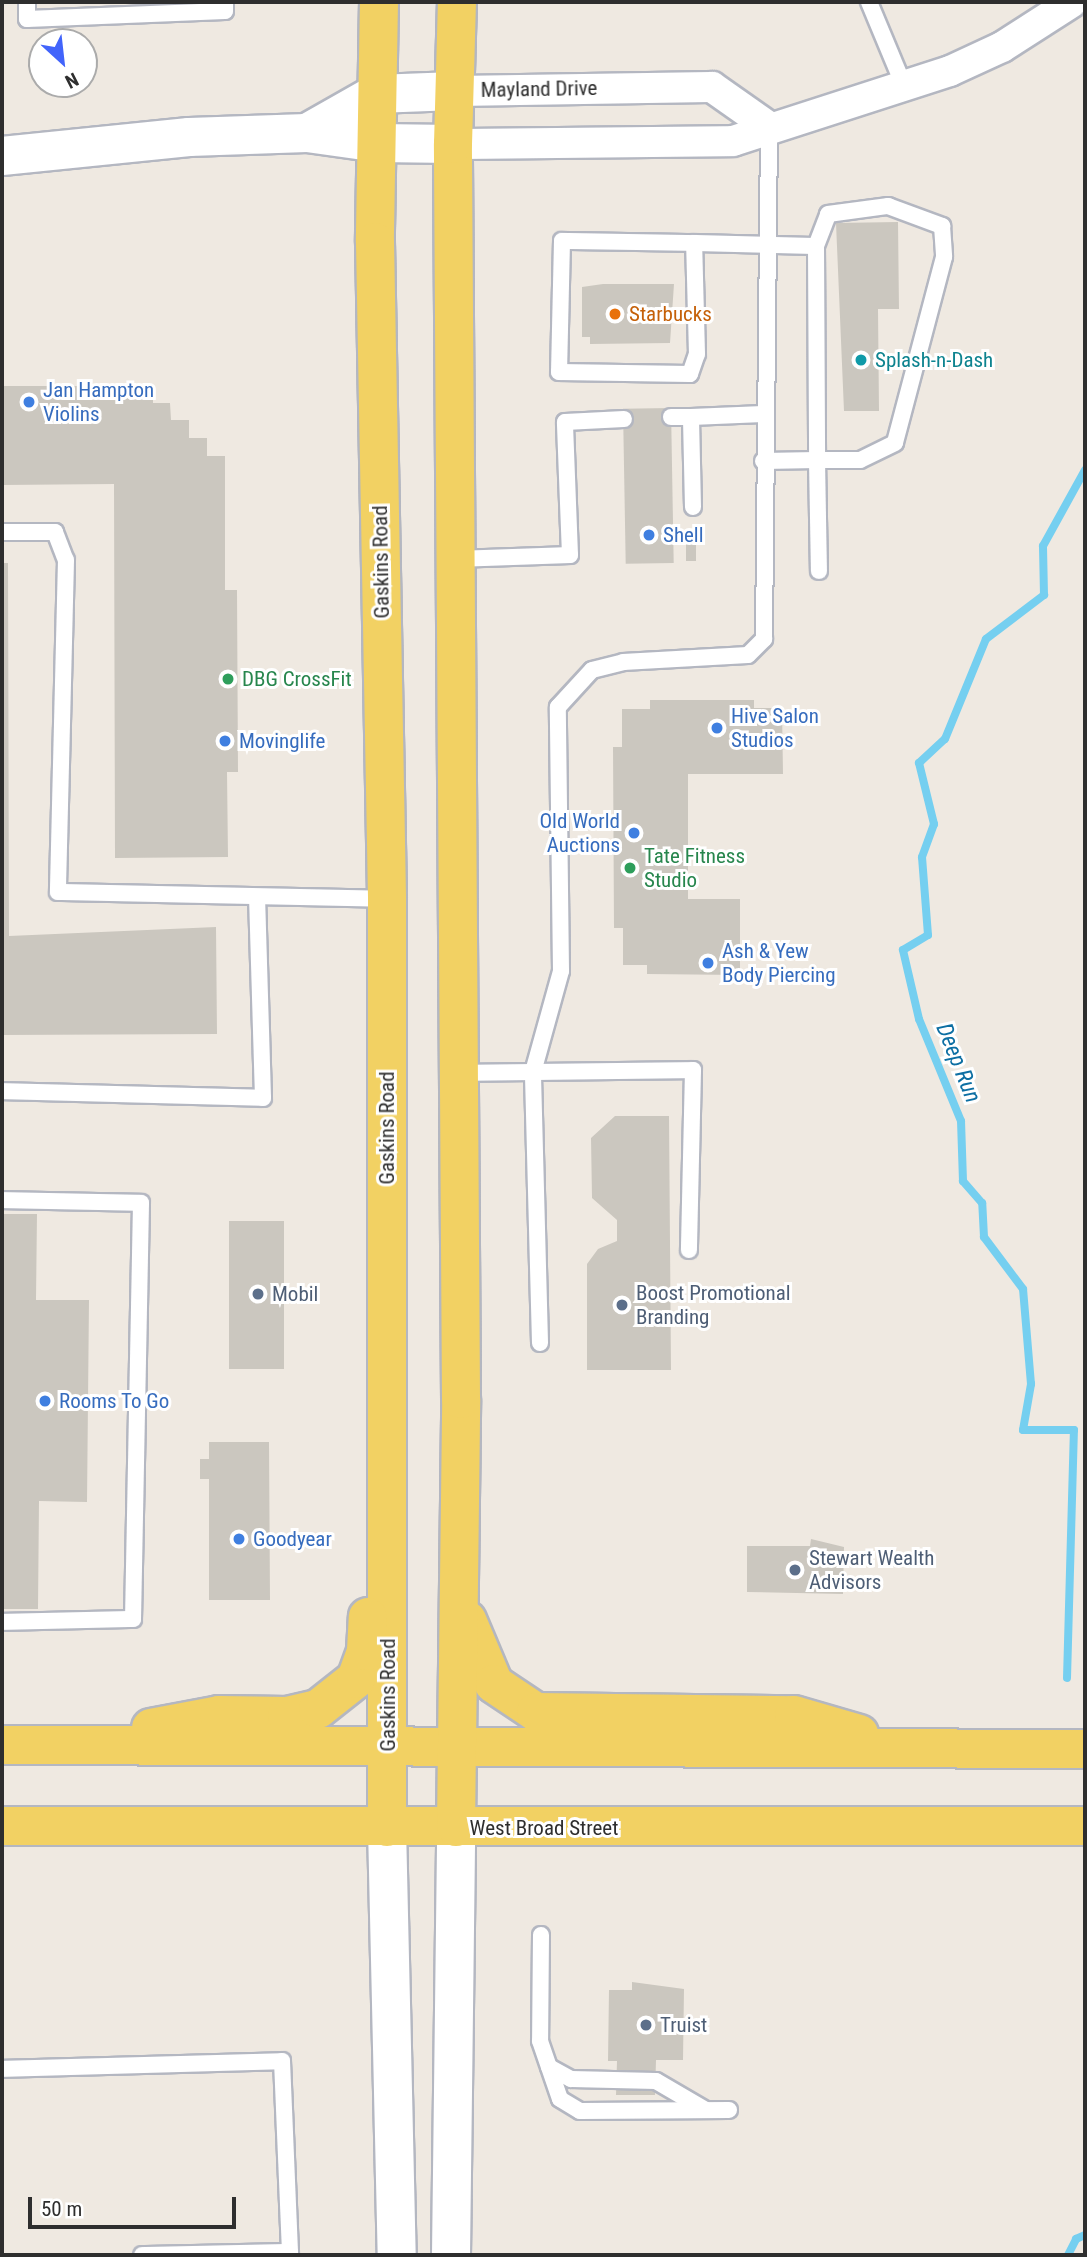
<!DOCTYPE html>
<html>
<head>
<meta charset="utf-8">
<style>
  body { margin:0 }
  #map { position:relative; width:1087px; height:2257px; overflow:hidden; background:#efe9e1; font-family:"Roboto Condensed",sans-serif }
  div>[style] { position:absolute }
  .stream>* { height:8px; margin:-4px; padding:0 4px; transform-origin:4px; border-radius:4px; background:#75cff0 }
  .building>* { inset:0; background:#cbc7bf; transform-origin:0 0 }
  .roads { filter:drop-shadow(2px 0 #b4b7c1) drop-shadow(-2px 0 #b4b7c1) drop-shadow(0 2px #b4b7c1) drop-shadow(0 -2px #b4b7c1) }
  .service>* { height:16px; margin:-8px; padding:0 8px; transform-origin:8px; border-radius:8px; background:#fff }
  .minor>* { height:30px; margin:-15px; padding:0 15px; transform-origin:15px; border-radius:15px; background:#fff }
  .secondary>* { height:38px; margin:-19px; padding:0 19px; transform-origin:19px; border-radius:19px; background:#fff }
  .primary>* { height:38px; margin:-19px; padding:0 19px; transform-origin:19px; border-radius:19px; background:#f2d163 }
  .dots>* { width:19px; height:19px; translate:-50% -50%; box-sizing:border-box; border:4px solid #fff; border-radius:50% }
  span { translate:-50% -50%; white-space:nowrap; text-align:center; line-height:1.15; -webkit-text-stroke:6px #fff; paint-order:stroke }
  .street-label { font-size:21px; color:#2e2e2e }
  .food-label { font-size:21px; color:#c56008 }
  .left { translate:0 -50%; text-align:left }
  .culture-label { font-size:21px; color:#0d838f }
  .shop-label { font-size:21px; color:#366cbe }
  .right { translate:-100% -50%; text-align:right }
  .leisure-label { font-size:21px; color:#27864d }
  .service-label { font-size:21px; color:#4e5e75 }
  .water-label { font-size:23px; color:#0d6fa3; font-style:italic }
  .frame { position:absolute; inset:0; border:4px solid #2e2e2e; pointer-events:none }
  .north { position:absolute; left:28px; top:28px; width:70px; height:70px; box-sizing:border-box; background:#fff; border:2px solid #ababab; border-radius:50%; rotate:153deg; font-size:19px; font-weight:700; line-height:28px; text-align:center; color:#2e2e2e }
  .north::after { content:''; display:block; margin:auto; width:24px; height:32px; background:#4264fb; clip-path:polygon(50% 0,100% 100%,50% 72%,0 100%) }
  .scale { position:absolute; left:28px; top:2197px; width:208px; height:32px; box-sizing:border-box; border:4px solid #2e2e2e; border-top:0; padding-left:9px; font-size:21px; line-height:24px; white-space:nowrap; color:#2e2e2e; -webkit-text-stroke:5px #fff; paint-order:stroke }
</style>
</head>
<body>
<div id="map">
  <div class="stream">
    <div style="left:1067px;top:1678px;width:248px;rotate:-88.4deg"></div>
    <div style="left:1074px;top:1430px;width:51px;rotate:180deg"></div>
    <div style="left:1023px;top:1430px;width:47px;rotate:-80.1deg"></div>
    <div style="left:1031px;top:1384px;width:95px;rotate:-94.8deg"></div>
    <div style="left:1023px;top:1289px;width:65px;rotate:-126.9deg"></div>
    <div style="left:984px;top:1237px;width:34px;rotate:-93deg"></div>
    <div style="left:982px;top:1203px;width:29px;rotate:-131deg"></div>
    <div style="left:963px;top:1181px;width:60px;rotate:-91.9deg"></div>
    <div style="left:961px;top:1121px;width:110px;rotate:-112.4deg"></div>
    <div style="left:919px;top:1019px;width:71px;rotate:-103.1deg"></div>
    <div style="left:903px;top:950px;width:29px;rotate:-31deg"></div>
    <div style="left:928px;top:935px;width:78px;rotate:-94.4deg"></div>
    <div style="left:922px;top:857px;width:35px;rotate:-70deg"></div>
    <div style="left:934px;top:824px;width:63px;rotate:-103.8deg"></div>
    <div style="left:919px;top:763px;width:35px;rotate:-43deg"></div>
    <div style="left:945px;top:739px;width:108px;rotate:-67.7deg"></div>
    <div style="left:986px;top:639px;width:73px;rotate:-37.2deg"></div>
    <div style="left:1044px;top:595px;width:49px;rotate:-91.2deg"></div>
    <div style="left:1043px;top:546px;width:87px;rotate:-61.1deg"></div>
    <div style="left:1068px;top:2255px;width:18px;rotate:-63deg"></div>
    <div style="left:1076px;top:2239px;width:10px;rotate:-24deg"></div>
  </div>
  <div class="building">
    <div style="clip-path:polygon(898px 222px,899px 309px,878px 309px,879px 411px,844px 411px,836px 223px)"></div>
    <div style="clip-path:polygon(603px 284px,674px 284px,670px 343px,590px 344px,590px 337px,582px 337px,582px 287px)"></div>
    <div style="clip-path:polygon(2px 386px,153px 386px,153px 403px,170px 403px,171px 420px,189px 420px,189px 438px,207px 438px,207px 456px,225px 456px,225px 590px,237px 590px,238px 772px,227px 772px,228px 857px,115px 858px,114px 484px,2px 485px)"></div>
    <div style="left:671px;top:408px;width:155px;height:48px;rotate:89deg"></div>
    <div style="left:686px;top:542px;width:10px;height:19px"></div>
    <div style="clip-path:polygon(2px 563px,8px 563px,9px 936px,216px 927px,217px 1034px,2px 1035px)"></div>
    <div style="clip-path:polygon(650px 700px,754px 700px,754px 708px,782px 708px,783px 774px,688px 774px,688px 899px,740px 899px,740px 975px,647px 974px,647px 965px,623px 965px,623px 928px,614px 928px,613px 747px,622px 747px,622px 709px,650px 709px)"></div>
    <div style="clip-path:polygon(615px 1116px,669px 1116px,671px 1370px,587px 1370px,587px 1264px,598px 1249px,617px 1241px,617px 1220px,592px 1198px,591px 1138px)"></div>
    <div style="clip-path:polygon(2px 1214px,37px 1214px,36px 1300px,89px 1300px,87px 1502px,39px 1501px,38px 1609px,2px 1609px)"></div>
    <div style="left:229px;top:1221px;width:55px;height:148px"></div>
    <div style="clip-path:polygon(209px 1442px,269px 1442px,270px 1600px,209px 1600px,209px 1479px,200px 1479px,200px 1459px,209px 1459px)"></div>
    <div style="clip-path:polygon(811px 1539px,844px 1547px,843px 1594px,747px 1592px,747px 1546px,810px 1546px)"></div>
    <div style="clip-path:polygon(632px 1982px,684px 1989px,683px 2060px,656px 2060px,655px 2095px,616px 2095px,617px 2061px,608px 2061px,609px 1990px,632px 1990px)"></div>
  </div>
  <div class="roads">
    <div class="service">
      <div style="left:27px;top:2px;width:17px;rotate:90deg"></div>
      <div style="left:27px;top:19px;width:198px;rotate:-2.3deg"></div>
      <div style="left:225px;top:11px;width:9px;rotate:-90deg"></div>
      <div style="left:869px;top:2px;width:91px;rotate:67.4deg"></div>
      <div style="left:694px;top:243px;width:132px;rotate:-179.1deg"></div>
      <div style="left:562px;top:241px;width:131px;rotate:91.3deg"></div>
      <div style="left:559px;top:372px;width:131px;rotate:0.9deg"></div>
      <div style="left:690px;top:374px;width:21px;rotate:-71deg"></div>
      <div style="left:697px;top:354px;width:111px;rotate:-91.5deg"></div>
      <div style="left:694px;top:243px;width:122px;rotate:1.4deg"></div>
      <div style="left:816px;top:246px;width:214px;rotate:89.7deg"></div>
      <div style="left:817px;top:460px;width:54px;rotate:178.9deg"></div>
      <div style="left:816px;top:246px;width:34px;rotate:-69deg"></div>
      <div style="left:828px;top:214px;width:61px;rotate:-7.6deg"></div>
      <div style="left:888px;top:206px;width:58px;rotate:20.3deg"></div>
      <div style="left:942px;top:226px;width:31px;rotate:86deg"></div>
      <div style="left:944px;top:257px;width:192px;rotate:104.8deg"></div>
      <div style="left:895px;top:443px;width:39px;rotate:154deg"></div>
      <div style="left:860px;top:460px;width:43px;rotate:180deg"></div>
      <div style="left:817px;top:460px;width:111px;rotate:89deg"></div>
      <div style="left:671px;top:417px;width:20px"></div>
      <div style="left:693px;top:507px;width:90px;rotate:-91.3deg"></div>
      <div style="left:691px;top:417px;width:72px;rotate:-2.4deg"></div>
      <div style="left:2px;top:532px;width:53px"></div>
      <div style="left:55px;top:532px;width:30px;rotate:69deg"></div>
      <div style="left:66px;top:560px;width:332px;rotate:91.4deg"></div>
      <div style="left:58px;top:892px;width:329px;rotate:1.2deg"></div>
      <div style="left:456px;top:559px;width:114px;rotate:-2deg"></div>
      <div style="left:570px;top:555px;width:133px;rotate:-92.2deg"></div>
      <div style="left:565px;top:422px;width:59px;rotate:-2.9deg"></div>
      <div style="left:459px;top:1073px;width:234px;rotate:-0.7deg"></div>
      <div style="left:693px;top:1070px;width:180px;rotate:91.3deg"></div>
      <div style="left:2px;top:1091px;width:261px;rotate:1.5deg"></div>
      <div style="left:263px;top:1098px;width:199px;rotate:-91.7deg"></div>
      <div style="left:2px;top:1200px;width:139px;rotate:1.2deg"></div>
      <div style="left:141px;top:1203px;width:416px;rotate:91.1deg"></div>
      <div style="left:133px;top:1619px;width:131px;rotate:178.7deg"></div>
      <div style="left:540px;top:1343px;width:271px;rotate:-91.5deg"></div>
      <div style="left:533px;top:1072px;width:105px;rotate:-74.5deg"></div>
      <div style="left:561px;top:971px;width:264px;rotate:-90.7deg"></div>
      <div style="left:558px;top:707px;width:50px;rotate:-47.4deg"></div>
      <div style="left:592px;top:670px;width:32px;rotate:-14deg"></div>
      <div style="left:623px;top:662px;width:125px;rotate:-3.2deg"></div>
      <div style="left:748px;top:655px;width:23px;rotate:-45deg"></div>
      <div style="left:764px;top:639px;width:512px;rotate:-89.44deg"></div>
      <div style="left:541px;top:1935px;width:106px;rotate:90.5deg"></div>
      <div style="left:540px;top:2041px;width:61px;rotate:71deg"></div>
      <div style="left:560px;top:2099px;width:23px;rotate:31deg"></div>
      <div style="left:580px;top:2111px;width:149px;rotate:-0.4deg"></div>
      <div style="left:549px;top:2067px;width:25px;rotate:29deg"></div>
      <div style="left:571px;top:2079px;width:85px;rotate:1.3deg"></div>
      <div style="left:656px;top:2081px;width:56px;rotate:30.3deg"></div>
      <div style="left:2px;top:2069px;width:280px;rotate:-1.6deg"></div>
      <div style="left:282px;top:2061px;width:191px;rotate:87.6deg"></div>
      <div style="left:290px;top:2252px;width:148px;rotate:178.8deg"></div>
    </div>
    <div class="minor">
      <div style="left:455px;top:91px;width:257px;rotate:-0.9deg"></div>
      <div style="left:712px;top:87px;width:70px;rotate:35.1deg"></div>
      <div style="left:453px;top:144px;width:280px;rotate:-0.6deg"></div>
      <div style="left:733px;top:141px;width:228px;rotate:-17.9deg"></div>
      <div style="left:950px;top:71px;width:57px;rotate:-24.8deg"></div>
      <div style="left:1002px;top:47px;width:83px;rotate:-32.7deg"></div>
    </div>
    <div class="secondary">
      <div style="left:307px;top:133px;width:79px;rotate:-29.5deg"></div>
      <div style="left:376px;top:94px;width:79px;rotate:-2.2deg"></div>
      <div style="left:2px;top:156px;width:188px;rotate:-5.8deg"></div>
      <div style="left:189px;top:137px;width:118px;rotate:-1.9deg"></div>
      <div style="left:307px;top:133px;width:72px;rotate:8deg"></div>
      <div style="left:378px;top:143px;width:75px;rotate:0.8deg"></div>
      <div style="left:387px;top:1827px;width:428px;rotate:88.7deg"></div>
      <div style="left:451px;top:2255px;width:428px;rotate:-89.3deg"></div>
    </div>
    <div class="primary">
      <div style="left:379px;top:2px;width:240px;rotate:91deg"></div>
      <div style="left:375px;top:242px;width:657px;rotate:88.95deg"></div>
      <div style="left:387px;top:899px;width:928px;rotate:90deg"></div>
      <div style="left:467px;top:1620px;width:69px;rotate:67.1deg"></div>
      <div style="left:494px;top:1684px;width:50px;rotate:33.7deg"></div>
      <div style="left:536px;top:1712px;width:258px;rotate:0.7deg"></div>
      <div style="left:794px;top:1715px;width:68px;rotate:16.3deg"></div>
      <div style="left:151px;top:1728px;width:69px;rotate:-10.8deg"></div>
      <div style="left:219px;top:1715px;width:68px;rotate:0.8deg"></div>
      <div style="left:287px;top:1716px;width:32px;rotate:-13deg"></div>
      <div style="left:318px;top:1709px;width:48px;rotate:-38.3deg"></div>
      <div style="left:356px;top:1679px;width:30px;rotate:-70deg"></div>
      <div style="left:366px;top:1651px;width:34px;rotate:-87deg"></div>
      <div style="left:2px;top:1745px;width:1083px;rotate:0.21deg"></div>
      <div style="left:2px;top:1826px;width:1083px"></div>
      <div style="left:456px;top:1827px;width:428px;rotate:-89.3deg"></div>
      <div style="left:461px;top:1399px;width:1255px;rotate:-90.37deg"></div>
      <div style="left:453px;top:144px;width:142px;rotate:-88.4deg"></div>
    </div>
  </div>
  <div class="dots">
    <div style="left:615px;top:314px;background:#e8710a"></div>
    <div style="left:861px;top:360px;background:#0f9aa8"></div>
    <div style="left:29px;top:402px;background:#3f7fe0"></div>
    <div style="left:649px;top:535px;background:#3f7fe0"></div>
    <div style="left:228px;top:679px;background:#2e9e5b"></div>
    <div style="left:717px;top:728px;background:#3f7fe0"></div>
    <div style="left:225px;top:741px;background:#3f7fe0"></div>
    <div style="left:634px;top:833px;background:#3f7fe0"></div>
    <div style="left:630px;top:868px;background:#2e9e5b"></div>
    <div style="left:708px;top:963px;background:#3f7fe0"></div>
    <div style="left:258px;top:1294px;background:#5c6f8a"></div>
    <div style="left:622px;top:1305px;background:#5c6f8a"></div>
    <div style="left:45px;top:1401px;background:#3f7fe0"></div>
    <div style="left:239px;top:1539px;background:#3f7fe0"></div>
    <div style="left:795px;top:1570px;background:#5c6f8a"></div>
    <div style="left:646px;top:2025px;background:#5c6f8a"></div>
  </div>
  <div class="street-label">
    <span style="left:539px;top:89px;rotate:-1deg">Mayland Drive</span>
    <span style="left:381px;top:562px;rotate:-91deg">Gaskins Road</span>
    <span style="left:387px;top:1128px;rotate:-90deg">Gaskins Road</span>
    <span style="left:388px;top:1695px;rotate:-90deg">Gaskins Road</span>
    <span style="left:544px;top:1828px">West Broad Street</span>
  </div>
  <div class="food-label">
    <span class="left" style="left:629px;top:314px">Starbucks</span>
  </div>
  <div class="culture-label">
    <span class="left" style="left:875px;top:360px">Splash-n-Dash</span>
  </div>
  <div class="shop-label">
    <span class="left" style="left:43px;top:402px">Jan Hampton<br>Violins</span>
    <span class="left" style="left:663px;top:535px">Shell</span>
    <span class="left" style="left:731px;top:728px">Hive Salon<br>Studios</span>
    <span class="left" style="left:239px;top:741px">Movinglife</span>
    <span class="right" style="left:620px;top:833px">Old World<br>Auctions</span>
    <span class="left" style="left:722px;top:963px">Ash &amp; Yew<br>Body Piercing</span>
    <span class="left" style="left:59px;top:1401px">Rooms To Go</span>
    <span class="left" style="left:253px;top:1539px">Goodyear</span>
  </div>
  <div class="leisure-label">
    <span class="left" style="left:242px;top:679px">DBG CrossFit</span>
    <span class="left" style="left:644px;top:868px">Tate Fitness<br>Studio</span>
  </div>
  <div class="service-label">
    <span class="left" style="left:636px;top:1305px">Boost Promotional<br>Branding</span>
    <span class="left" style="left:272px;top:1294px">Mobil</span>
    <span class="left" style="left:809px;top:1570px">Stewart Wealth<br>Advisors</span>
    <span class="left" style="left:660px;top:2025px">Truist</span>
  </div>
  <div class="water-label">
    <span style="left:958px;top:1063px;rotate:68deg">Deep Run</span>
  </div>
  <div class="frame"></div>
  <div class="north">N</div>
  <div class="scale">50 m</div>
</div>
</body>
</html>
